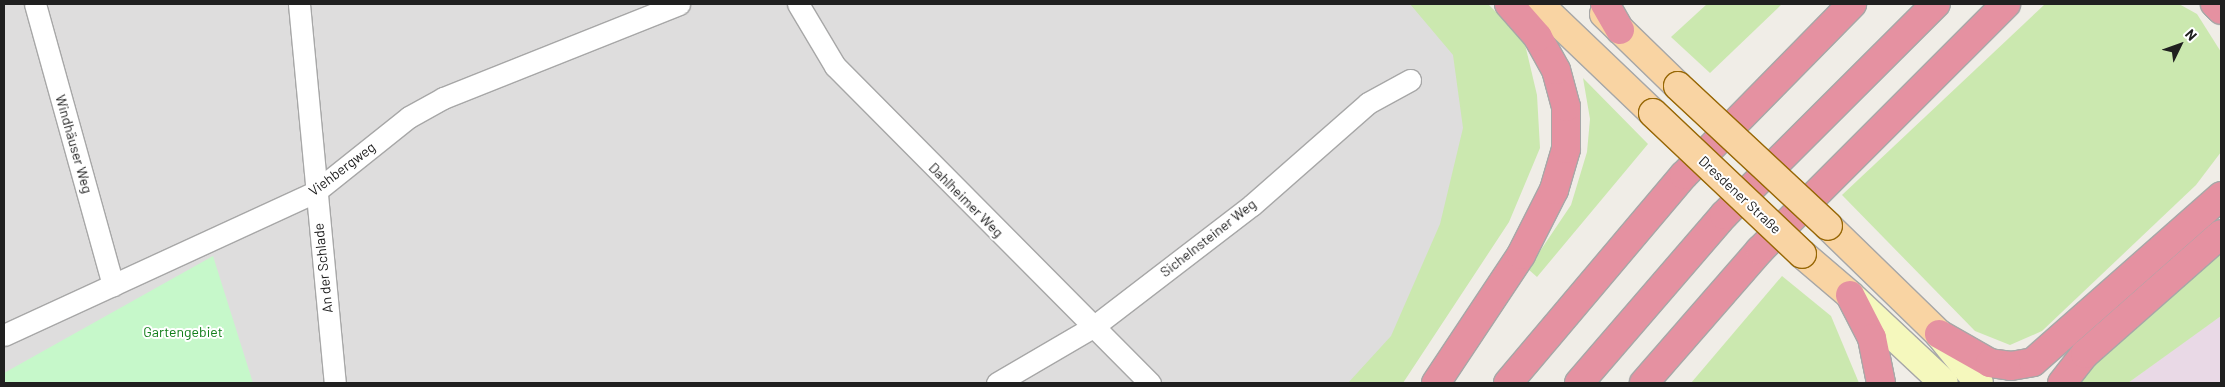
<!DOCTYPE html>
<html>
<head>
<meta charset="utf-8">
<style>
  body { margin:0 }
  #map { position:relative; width:2225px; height:387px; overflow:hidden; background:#f0ede7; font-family:Barlow,sans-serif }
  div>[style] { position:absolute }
  .residential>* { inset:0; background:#dedddd }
  .industrial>* { inset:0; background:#e9d9e6 }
  .grass>* { inset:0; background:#cbe8af }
  .park>* { inset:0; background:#c6f8ca }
  .roads { filter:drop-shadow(1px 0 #a7a7a7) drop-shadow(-1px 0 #a7a7a7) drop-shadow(0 1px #a7a7a7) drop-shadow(0 -1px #a7a7a7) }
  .minor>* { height:21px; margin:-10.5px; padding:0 10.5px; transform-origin:10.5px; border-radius:10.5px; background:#fff }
  .secondary>* { height:28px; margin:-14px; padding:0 14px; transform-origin:14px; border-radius:14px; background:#f5f8bd }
  .primary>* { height:28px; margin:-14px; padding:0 14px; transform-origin:14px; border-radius:14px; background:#f9d4a3 }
  .motorway>* { height:28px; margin:-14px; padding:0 14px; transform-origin:14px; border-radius:14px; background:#e591a1 }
  .bridges { filter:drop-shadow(1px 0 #976705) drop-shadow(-1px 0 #976705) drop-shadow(0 1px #976705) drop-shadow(0 -1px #976705) }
  .primary-bridge>* { height:28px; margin:-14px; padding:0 14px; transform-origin:14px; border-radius:14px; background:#f9d4a3 }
  span { translate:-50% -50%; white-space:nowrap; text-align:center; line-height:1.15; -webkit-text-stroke:4px #fff; paint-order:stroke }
  .street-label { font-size:14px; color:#202020 }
  .park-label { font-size:14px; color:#0f7d18 }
  .frame { position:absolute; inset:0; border:5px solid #202020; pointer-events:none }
  .north { position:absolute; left:2155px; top:20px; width:50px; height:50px; -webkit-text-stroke:4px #fff; paint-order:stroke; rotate:48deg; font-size:14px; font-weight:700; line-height:20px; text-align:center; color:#202020 }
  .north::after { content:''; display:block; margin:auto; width:18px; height:22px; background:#202020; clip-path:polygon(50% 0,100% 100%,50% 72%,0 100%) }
</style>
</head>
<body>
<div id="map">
  <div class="residential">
    <div style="clip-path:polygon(4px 4px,1439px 4px,1517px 98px,1461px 228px,1364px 383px,4px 383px)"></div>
  </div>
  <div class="industrial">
    <div style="clip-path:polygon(2221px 316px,2221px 383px,2128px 383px,2189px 338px)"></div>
  </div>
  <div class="grass">
    <div style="clip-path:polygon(1410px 4px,1488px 4px,1524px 40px,1537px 95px,1540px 148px,1509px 222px,1403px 383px,1348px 383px,1391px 336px,1440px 224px,1463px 128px,1453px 55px)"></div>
    <div style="clip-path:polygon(1707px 4px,1782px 4px,1710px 73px,1671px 37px)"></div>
    <div style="clip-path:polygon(2179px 4px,2197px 14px,2221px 52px,2221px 152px,2196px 185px,2042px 331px,2010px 345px,1975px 331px,1842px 195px,2044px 5px)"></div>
    <div style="clip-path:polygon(1583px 78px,1648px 144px,1537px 277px,1528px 269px,1571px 205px,1587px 152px,1590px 119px)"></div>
    <div style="clip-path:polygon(2221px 251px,2221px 316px,2128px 383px,2078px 383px,2086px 369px)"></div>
    <div style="clip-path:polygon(1782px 276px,1831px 316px,1859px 383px,1691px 383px)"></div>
  </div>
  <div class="park">
    <div style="clip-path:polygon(213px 256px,253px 383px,4px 383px,4px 373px)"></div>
  </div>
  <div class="roads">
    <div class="minor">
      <div style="left:35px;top:4px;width:292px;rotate:74.5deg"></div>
      <div style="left:299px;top:4px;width:381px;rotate:84.6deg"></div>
      <div style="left:798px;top:4px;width:72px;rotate:59.2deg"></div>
      <div style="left:835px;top:66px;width:447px;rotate:45.2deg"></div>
      <div style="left:4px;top:335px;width:342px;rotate:-24.7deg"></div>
      <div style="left:315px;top:192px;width:120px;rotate:-38.6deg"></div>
      <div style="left:409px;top:117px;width:39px;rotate:-29deg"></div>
      <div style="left:443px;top:98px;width:254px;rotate:-21.7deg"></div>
      <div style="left:997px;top:383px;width:111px;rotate:-30.3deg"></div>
      <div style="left:1093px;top:327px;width:200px;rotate:-37.5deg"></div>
      <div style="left:1252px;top:205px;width:154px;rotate:-41.3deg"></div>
      <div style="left:1368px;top:103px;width:48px;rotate:-28.7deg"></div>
    </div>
    <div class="secondary">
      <div style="left:1851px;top:296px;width:127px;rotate:43.1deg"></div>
      <div style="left:1939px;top:334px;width:63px;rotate:50.8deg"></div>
    </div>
    <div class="primary">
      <div style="left:1539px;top:4px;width:158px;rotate:43.7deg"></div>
      <div style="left:1604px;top:14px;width:103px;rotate:44.2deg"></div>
      <div style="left:1828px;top:226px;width:155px;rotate:44.2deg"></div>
      <div style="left:1802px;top:254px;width:63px;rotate:40.5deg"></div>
    </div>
    <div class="motorway">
      <div style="left:1605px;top:4px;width:30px;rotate:60deg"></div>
      <div style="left:2215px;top:4px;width:8px;rotate:45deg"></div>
      <div style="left:1850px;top:295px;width:48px;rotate:62.9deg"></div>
      <div style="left:1872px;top:338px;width:46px;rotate:78.7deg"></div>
      <div style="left:1939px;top:334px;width:59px;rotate:29.6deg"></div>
      <div style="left:1990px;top:363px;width:21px;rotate:8deg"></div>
      <div style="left:2011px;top:366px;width:22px;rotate:-10deg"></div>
      <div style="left:2033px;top:362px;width:251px;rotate:-41.4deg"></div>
      <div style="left:1436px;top:383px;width:154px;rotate:-56.4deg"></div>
      <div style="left:1521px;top:255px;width:73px;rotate:-63.1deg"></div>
      <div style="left:1554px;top:190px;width:43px;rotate:-73.7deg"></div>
      <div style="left:1566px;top:149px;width:42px;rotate:-90deg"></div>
      <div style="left:1566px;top:107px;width:38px;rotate:-105deg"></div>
      <div style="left:1556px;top:70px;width:38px;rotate:-119deg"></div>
      <div style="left:1538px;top:37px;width:44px;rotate:-131.3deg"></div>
      <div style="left:1508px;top:383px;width:272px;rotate:-49.8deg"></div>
      <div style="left:1684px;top:175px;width:240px;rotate:-45.5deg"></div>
      <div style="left:1579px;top:383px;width:222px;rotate:-49.2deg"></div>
      <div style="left:1724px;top:215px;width:299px;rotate:-44.9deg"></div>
      <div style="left:1644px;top:383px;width:176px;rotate:-48.9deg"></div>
      <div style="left:1760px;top:250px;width:348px;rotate:-45deg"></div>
      <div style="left:2062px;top:383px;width:37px;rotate:-52deg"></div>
      <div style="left:2085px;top:354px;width:181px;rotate:-41.4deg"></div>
    </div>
  </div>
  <div class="bridges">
    <div class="primary-bridge">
      <div style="left:1678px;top:86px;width:205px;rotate:43deg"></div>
      <div style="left:1653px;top:113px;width:205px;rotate:43.4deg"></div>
    </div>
  </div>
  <div class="street-label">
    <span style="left:74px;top:144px;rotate:74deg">Windhäuser Weg</span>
    <span style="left:342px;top:169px;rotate:-37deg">Viehbergweg</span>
    <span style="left:1740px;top:195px;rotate:43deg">Dresdener Straße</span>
    <span style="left:966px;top:200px;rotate:45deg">Dahlheimer Weg</span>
    <span style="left:1208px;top:238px;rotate:-38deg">Sichelnsteiner Weg</span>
    <span style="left:323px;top:268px;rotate:-96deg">An der Schlade</span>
  </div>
  <div class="park-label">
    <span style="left:183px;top:332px">Gartengebiet</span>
  </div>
  <div class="frame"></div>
  <div class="north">N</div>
</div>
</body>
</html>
